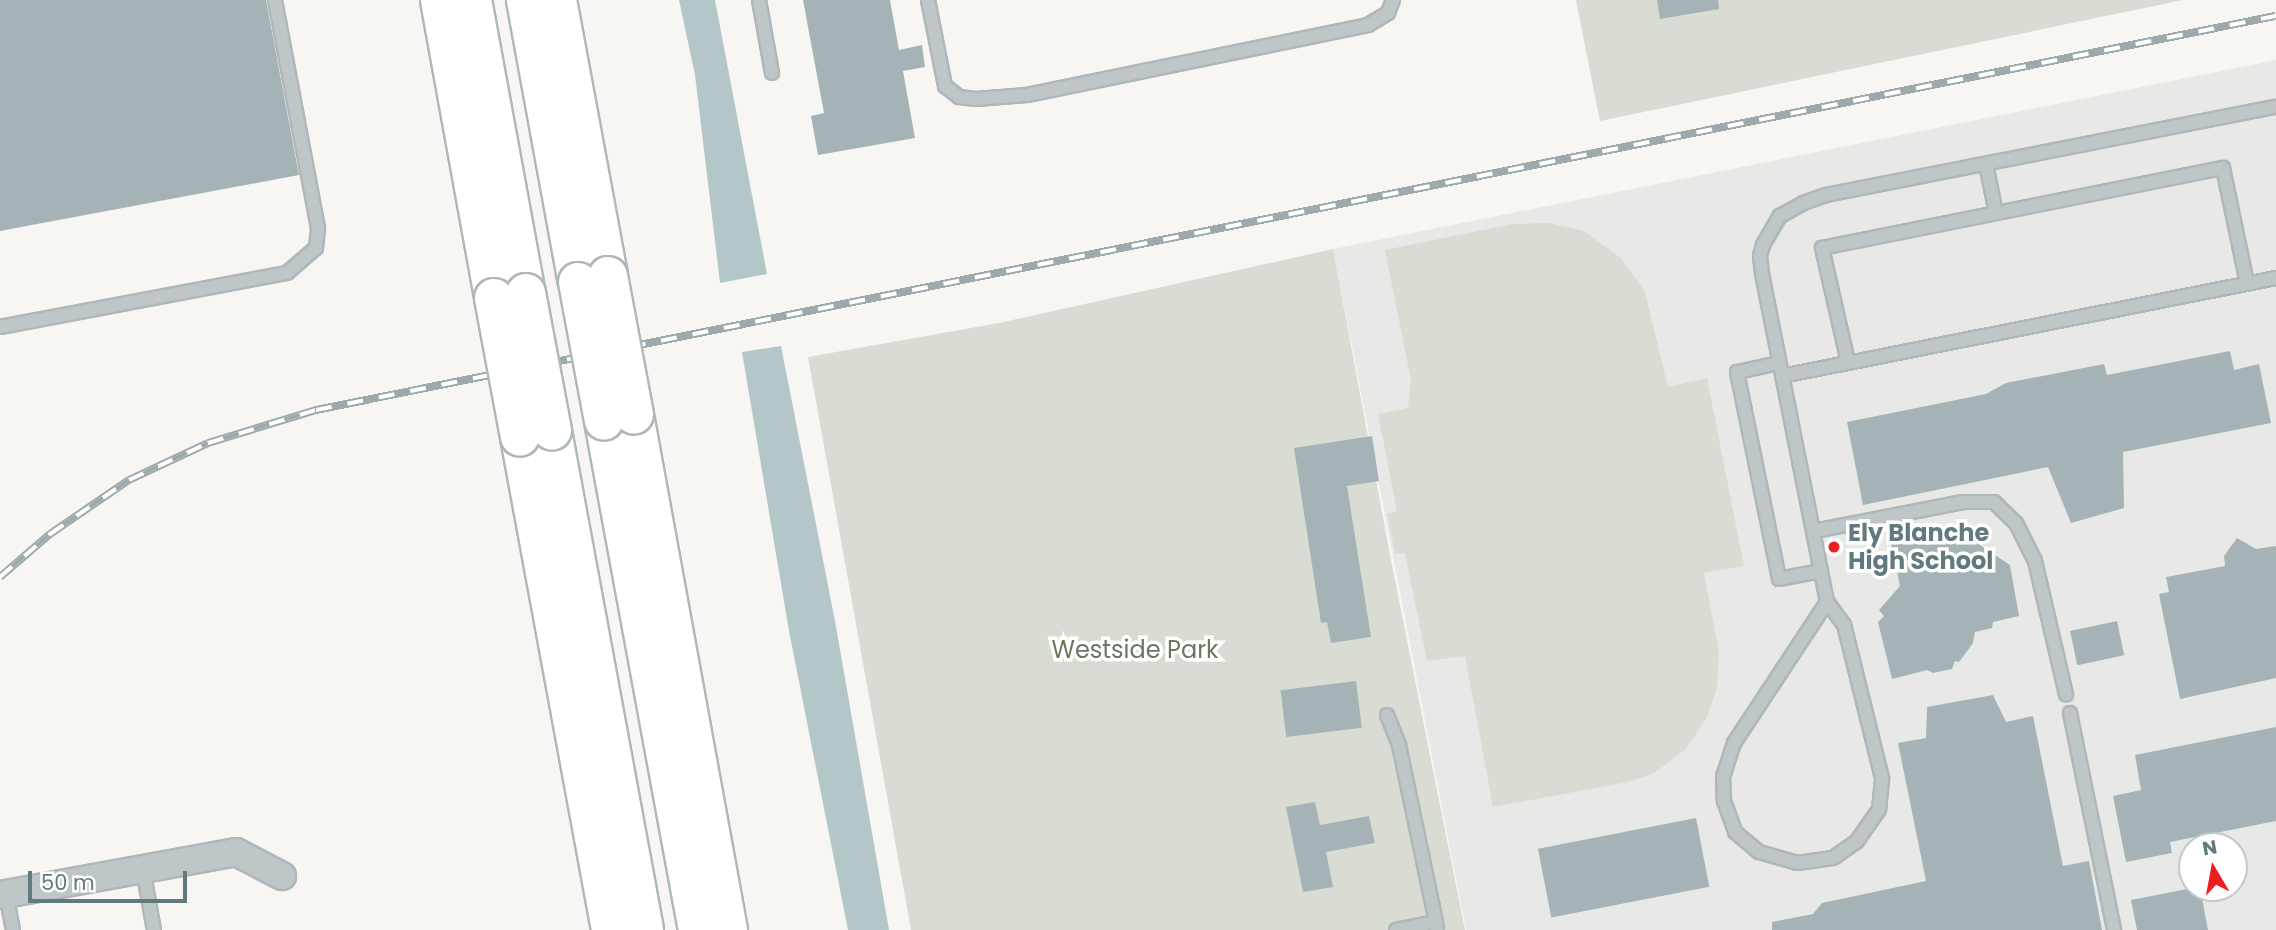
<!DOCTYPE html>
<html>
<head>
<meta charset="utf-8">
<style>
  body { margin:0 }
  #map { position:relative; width:2276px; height:930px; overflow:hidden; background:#f7f6f3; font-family:Poppins,sans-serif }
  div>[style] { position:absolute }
  .built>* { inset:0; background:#e8e8e7 }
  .green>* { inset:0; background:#d8dcd2 }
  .water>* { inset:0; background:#b4c7c8 }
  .building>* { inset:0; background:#a6b3b6; transform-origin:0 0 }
  .roads { filter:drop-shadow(2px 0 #b0b7b9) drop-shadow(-2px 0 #b0b7b9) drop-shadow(0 2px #b0b7b9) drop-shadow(0 -2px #b0b7b9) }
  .lane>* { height:12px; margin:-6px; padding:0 6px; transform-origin:6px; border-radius:6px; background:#bfc6c8 }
  .street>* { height:26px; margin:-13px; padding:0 13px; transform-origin:13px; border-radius:13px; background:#bfc6c8 }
  .highway>* { height:38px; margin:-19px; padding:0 19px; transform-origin:19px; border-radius:19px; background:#fff }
  .rail>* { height:8px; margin-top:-4px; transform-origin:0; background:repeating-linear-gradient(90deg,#fff 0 16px,#9ea9ac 0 32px); box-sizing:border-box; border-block:2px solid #9ea9ac }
  .bridges { filter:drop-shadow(2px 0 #b0b7b9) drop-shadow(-2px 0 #b0b7b9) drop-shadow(0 2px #b0b7b9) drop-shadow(0 -2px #b0b7b9) }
  .highway-bridge>* { height:38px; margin:-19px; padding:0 19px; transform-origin:19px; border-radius:19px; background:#fff }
  .dots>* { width:19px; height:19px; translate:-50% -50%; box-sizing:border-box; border:4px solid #fff; border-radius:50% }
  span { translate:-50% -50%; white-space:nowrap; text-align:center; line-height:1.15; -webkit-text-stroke:7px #fff; paint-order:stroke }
  .poi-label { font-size:24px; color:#607a80; font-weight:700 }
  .left { translate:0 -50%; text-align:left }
  .park-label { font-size:24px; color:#697860 }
  .north { position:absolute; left:2178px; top:832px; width:70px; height:70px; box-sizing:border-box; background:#fff; border:2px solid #bfcacc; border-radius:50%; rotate:350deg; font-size:19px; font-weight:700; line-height:28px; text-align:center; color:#607a80 }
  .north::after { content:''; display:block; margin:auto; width:24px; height:32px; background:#ec1f1e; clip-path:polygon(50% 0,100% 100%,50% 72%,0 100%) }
  .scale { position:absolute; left:28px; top:871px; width:159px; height:32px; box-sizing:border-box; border:4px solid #607a80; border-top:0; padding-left:9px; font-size:21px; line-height:24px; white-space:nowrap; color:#607a80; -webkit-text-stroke:5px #fff; paint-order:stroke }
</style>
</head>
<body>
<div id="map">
  <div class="built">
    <div style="clip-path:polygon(evenodd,2276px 60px,2276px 930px,1466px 930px,1333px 249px,2276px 60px,2192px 846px,2234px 846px,2234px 888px,2192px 888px,2192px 846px)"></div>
  </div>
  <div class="green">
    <div style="clip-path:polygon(1576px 0,2183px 0,1600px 121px)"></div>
    <div style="clip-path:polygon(1548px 223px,1584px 231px,1621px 258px,1645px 292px,1668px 387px,1707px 378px,1744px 566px,1704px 573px,1719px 652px,1717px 688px,1706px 719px,1686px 749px,1654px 773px,1628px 782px,1493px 807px,1465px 656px,1427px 661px,1405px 553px,1395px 554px,1387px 514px,1397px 511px,1378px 414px,1408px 408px,1411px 380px,1385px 250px,1513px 224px)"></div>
    <div style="clip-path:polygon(1333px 249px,1390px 555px,1465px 930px,911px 930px,808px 357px,999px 323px)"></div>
  </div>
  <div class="water">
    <div style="clip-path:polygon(679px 0,715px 0,767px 274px,720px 283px,695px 75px)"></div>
    <div style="clip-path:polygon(781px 346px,835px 621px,889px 930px,848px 930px,789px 631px,742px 352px)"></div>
  </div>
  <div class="building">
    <div style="clip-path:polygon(0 0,266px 0,299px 175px,0 231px)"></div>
    <div style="clip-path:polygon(803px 0,890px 0,899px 50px,922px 45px,925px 67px,903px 71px,915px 138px,818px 155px,811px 116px,824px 113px)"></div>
    <div style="clip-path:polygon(1657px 0,1718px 0,1719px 9px,1660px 19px)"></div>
    <div style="clip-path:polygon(2230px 351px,2234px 370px,2259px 364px,2271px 423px,2123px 452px,2124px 508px,2071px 523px,2048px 467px,1863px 505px,1847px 422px,1986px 394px,2006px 383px,2104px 364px,2107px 375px)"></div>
    <div style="clip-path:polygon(1372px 436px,1379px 481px,1347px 486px,1371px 637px,1331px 643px,1327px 622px,1321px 623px,1294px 448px)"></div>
    <div style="clip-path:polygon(1951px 526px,2010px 565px,2019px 616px,1993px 622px,1992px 628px,1975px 632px,1973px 643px,1959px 662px,1955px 661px,1952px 669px,1933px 673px,1927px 670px,1892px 679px,1878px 622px,1884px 616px,1879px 610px,1900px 586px,1890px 539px)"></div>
    <div style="clip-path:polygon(2237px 538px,2256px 549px,2276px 546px,2276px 678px,2180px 699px,2159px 594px,2169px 592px,2166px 577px,2225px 566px,2224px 556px)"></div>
    <div style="left:2117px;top:621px;width:35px;height:48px;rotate:78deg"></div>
    <div style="left:1356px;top:681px;width:47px;height:76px;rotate:83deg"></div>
    <div style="clip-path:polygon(1993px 695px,2006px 722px,2033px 716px,2063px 866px,2089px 861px,2102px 930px,1772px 930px,1772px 922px,1813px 914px,1822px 903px,1926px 881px,1898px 743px,1926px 738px,1927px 707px)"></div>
    <div style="clip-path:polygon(2276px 727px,2276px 821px,2170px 842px,2172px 853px,2126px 862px,2113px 796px,2141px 790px,2135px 755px)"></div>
    <div style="clip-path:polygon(1315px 802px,1320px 825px,1369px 816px,1375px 843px,1326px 852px,1333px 887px,1303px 892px,1286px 807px)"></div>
    <div style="left:1696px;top:818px;width:70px;height:161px;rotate:79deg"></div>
    <div style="clip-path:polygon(2192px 888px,2200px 888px,2208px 930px,2137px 930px,2131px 900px)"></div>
  </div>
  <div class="roads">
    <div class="lane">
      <div style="left:759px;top:0;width:74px;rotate:79.9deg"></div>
      <div style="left:928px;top:0;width:88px;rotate:78.8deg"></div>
      <div style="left:945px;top:86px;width:18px;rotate:38deg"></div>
      <div style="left:959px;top:97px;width:17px;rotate:7deg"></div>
      <div style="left:976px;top:99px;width:51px;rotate:-4.5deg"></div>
      <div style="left:1027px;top:95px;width:348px;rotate:-11.6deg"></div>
      <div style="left:1368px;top:25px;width:23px;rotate:-31deg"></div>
      <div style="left:1388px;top:13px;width:14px;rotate:-69deg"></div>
      <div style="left:1986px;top:164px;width:50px;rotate:78.5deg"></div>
      <div style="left:0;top:327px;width:292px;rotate:-10.7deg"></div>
      <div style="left:287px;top:273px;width:38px;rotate:-41deg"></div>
      <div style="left:316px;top:248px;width:20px;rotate:-84deg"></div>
      <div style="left:318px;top:228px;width:232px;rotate:-100.7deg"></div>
      <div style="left:1848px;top:362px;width:117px;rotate:-102.8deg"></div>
      <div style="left:1822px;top:248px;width:409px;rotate:-11.3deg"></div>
      <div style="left:2223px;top:168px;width:117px;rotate:78.2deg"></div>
      <div style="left:1779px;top:363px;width:43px;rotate:167.9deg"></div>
      <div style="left:1737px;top:372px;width:211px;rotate:78.5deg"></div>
      <div style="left:1779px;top:579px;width:43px;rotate:-10.8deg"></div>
      <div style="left:1782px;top:376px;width:504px;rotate:-11.22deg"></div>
      <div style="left:1814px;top:531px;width:152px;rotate:-11deg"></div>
      <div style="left:1963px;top:502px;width:31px"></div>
      <div style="left:1994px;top:502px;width:30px;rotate:44deg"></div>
      <div style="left:2016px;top:523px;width:42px;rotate:63.4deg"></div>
      <div style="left:2035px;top:561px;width:137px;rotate:76.9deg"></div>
      <div style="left:1827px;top:602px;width:169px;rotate:123.4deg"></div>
      <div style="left:1734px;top:743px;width:35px;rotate:108deg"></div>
      <div style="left:1723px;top:776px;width:25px;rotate:88deg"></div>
      <div style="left:1724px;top:801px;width:33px;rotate:70deg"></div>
      <div style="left:1735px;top:832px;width:31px;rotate:40deg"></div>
      <div style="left:1759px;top:852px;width:40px;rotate:16deg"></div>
      <div style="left:1797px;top:863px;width:36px;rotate:-8deg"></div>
      <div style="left:1833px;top:858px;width:29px;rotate:-35deg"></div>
      <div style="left:1857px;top:841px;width:39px;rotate:-55deg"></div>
      <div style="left:1879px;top:809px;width:31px;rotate:-84deg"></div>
      <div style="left:1882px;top:778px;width:158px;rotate:-103.9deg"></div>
      <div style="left:1844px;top:625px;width:29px;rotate:-126deg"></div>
      <div style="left:1827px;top:602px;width:335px;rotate:-101.2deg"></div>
      <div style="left:1762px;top:273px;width:17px;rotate:-97deg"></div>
      <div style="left:1760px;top:256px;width:11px;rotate:-75deg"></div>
      <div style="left:1763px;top:245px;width:34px;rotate:-60deg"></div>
      <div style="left:1780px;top:216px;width:26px;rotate:-29deg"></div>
      <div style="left:1803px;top:203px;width:24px;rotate:-19deg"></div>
      <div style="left:1826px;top:195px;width:459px;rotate:-11.1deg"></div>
      <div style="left:2070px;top:713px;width:221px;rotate:78.5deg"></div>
      <div style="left:1387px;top:715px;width:32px;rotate:68deg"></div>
      <div style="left:1399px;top:745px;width:181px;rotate:78.2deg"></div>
      <div style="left:143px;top:869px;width:62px;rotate:79.8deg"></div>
      <div style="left:6px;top:894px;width:37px;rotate:79deg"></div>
      <div style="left:1396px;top:930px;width:41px;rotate:-11.3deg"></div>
      <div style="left:1436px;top:922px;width:8px;rotate:83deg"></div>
    </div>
    <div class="street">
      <div style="left:0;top:895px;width:240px;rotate:-10.3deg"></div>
      <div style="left:236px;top:852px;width:52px;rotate:27.6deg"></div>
    </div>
    <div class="highway">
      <div style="left:440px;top:0;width:303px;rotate:79.7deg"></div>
      <div style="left:472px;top:0;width:298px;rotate:79.6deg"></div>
      <div style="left:526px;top:0;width:287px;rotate:79.6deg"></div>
      <div style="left:557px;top:0;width:281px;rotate:79.5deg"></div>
      <div style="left:634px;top:415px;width:524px;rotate:79.66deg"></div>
      <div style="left:604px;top:421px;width:518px;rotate:79.54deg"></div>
      <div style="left:552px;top:431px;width:507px;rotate:79.55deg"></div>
      <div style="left:520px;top:437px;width:501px;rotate:79.54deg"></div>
    </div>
  </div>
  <div class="rail">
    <div style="left:0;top:577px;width:66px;rotate:-40.7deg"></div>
    <div style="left:50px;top:534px;width:96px;rotate:-34.4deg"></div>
    <div style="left:129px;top:480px;width:87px;rotate:-25.1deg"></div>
    <div style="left:208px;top:443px;width:113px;rotate:-17deg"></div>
    <div style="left:316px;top:410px;width:1999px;rotate:-11.37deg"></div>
  </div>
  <div class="bridges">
    <div class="highway-bridge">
      <div style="left:608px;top:276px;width:141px;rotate:79.4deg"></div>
      <div style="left:578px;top:282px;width:141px;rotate:79.4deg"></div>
      <div style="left:526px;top:293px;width:140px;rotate:79.3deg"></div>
      <div style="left:494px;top:298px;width:141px;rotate:79.4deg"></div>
    </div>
  </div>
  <div class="dots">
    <div style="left:1834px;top:547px;background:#ec1f1e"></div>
  </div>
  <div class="poi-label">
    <span class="left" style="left:1848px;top:547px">Ely Blanche<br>High School</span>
  </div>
  <div class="park-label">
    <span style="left:1135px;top:650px">Westside Park</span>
  </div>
  <div class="north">N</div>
  <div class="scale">50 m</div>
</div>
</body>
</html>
